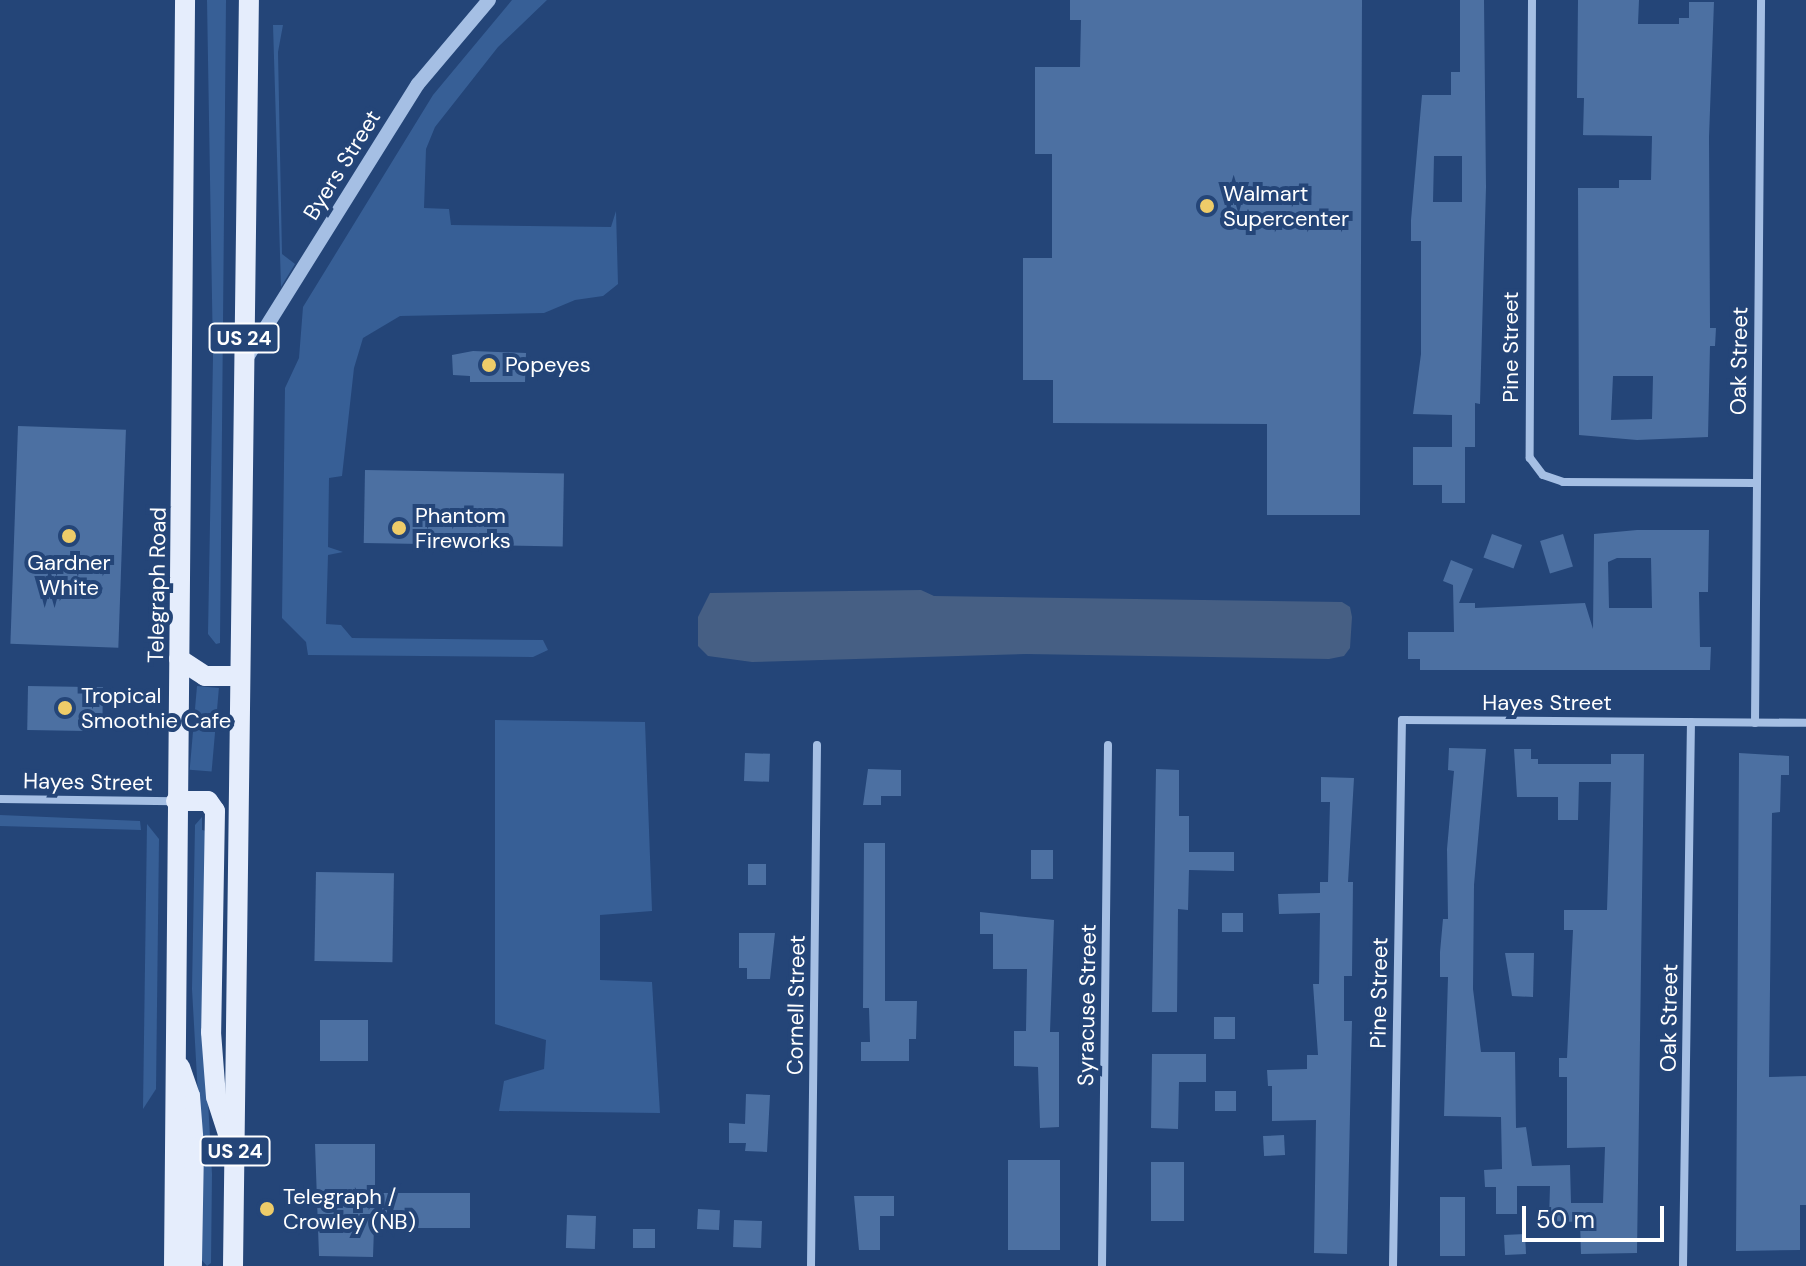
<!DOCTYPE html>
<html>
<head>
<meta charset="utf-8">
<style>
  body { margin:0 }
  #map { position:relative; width:1806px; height:1266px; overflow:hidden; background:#244578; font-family:"DM Sans",sans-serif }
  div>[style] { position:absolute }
  .green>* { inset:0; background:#375f96; transform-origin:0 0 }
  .water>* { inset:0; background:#465f84 }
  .building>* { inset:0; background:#4c70a2; transform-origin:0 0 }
  .minor>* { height:8px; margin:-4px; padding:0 4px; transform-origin:4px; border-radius:4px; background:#a5bfe4 }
  .tertiary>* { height:14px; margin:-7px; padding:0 7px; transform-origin:7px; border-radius:7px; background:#a5bfe4 }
  .primary>* { height:20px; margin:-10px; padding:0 10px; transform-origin:10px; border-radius:10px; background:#e5edfc }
  .dots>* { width:22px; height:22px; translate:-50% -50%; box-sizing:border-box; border:4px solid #244578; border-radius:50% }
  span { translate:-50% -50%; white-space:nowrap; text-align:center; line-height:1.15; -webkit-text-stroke:8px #244578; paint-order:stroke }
  .shield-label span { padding:2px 6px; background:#244578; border:2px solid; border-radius:6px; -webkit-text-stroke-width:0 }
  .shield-label { font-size:20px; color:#fff; font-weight:700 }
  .street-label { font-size:22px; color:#fff }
  .poi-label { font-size:22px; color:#fff }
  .left { translate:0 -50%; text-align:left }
  .scale { position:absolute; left:1522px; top:1206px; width:142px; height:36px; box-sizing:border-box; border:4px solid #fff; border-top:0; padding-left:10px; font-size:24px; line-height:28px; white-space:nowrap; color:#fff; -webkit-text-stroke:6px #244578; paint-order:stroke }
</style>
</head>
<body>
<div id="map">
  <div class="green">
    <div style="clip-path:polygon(207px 0,226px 0,220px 643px,216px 644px,208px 634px,213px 357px)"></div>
    <div style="clip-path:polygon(512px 0,547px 0,498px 47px,435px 127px,426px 149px,424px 208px,449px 209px,451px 225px,611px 227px,616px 211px,618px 284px,603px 296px,575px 300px,544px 313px,400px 316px,363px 338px,354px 368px,342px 476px,329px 478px,328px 547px,343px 552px,328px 555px,326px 624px,341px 625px,352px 638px,543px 640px,548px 650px,533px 657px,308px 655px,306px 642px,282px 618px,285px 388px,299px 358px,303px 307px,433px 95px)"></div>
    <div style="clip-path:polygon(273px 25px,283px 25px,278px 52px,282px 254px,295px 264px,281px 287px)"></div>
    <div style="left:197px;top:686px;width:22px;height:84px;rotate:5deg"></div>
    <div style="clip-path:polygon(495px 720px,645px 722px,652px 911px,600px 915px,600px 980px,652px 982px,660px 1113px,499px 1111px,504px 1081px,544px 1069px,546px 1040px,495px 1024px)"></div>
    <div style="clip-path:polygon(0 815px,140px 821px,141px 830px,0 826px)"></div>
    <div style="clip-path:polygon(202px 817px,202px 830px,207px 831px,204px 1028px,212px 1174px,211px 1263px,207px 1266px,199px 1257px,201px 1149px,192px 989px,195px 825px)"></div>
    <div style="clip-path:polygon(147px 824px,159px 839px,156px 1089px,143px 1109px)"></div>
  </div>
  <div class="water">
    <div style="clip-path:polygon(921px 590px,934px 596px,1342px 602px,1350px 607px,1352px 617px,1350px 648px,1344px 656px,1329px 659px,1026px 654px,752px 662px,708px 656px,698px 646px,698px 617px,710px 593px)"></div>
  </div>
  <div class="building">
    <div style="clip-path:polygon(1070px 0,1362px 0,1360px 515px,1267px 515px,1267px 424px,1053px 423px,1053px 380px,1023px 380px,1023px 258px,1052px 258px,1052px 154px,1035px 154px,1035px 67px,1080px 67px,1081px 20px,1070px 20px)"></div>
    <div style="clip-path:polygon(evenodd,1460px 0,1484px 0,1486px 187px,1480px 404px,1475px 403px,1475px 447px,1465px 447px,1465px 503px,1442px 503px,1442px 485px,1413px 485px,1413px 447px,1464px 447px,1452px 447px,1452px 415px,1413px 414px,1421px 354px,1421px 241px,1411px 241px,1411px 220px,1422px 95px,1451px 95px,1451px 72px,1460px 72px,1460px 0,1434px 156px,1462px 156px,1462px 202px,1433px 202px,1434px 156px)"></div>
    <div style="clip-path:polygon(evenodd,1578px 0,1639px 0,1638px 24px,1679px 24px,1679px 18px,1689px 18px,1689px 2px,1714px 2px,1709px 137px,1710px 328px,1716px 328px,1715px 346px,1710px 346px,1708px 437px,1637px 440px,1579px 435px,1578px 188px,1619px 188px,1619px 180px,1651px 180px,1652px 136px,1583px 135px,1584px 98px,1577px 98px,1578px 0,1613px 376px,1653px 376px,1652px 419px,1611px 420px,1613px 376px)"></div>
    <div style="clip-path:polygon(473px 351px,526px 353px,525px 382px,470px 382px,470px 376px,453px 375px,452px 355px)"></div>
    <div style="left:18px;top:426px;width:108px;height:218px;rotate:2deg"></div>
    <div style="left:365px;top:470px;width:199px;height:73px;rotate:1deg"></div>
    <div style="clip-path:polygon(evenodd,1637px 530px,1709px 530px,1708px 592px,1699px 592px,1700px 647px,1711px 647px,1710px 670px,1420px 670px,1420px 659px,1408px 659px,1408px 632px,1454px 632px,1453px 585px,1443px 581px,1451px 560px,1473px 569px,1459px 603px,1475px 603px,1475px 608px,1585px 603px,1593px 629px,1594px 534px,1637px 530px,1617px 558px,1651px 558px,1652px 608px,1609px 608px,1608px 562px,1617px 558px)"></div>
    <div style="left:1492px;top:534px;width:32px;height:25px;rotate:20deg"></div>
    <div style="left:1563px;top:534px;width:34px;height:24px;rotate:73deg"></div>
    <div style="left:28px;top:686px;width:75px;height:44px;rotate:1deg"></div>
    <div style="clip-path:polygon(1449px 748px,1486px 749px,1474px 885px,1473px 989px,1481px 1052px,1515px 1052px,1516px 1128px,1526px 1127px,1532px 1166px,1570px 1165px,1571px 1203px,1603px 1203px,1605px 1147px,1567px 1148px,1567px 1077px,1559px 1077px,1559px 1058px,1567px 1058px,1573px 930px,1564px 930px,1564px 910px,1607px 910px,1611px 782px,1579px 782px,1578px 820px,1558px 820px,1558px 797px,1517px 797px,1514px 749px,1531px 749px,1531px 759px,1538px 759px,1538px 764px,1611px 764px,1611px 754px,1644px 754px,1637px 1253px,1581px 1254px,1580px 1222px,1549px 1221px,1550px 1186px,1517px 1186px,1517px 1214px,1496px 1214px,1496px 1187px,1485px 1187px,1484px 1170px,1502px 1169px,1501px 1117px,1444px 1116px,1448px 977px,1440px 977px,1440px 952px,1443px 919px,1448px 919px,1447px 849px,1454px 771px,1448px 770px)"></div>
    <div style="left:745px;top:753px;width:25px;height:28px;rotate:2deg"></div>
    <div style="clip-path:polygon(1739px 753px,1789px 756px,1789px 775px,1781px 775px,1780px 812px,1772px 813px,1769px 1077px,1806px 1076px,1806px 1205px,1800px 1205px,1800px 1250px,1736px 1251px)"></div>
    <div style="clip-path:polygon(868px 769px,901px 770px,901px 796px,881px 796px,881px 805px,863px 805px)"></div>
    <div style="clip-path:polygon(1156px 769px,1179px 770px,1179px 816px,1189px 816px,1189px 852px,1234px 852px,1234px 871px,1189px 870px,1188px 910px,1178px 909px,1177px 1012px,1152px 1012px)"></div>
    <div style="clip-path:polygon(1321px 777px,1354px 778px,1348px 882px,1353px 882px,1352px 976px,1344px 976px,1344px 1021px,1352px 1021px,1347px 1254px,1314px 1253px,1316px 1120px,1272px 1121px,1272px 1086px,1268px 1086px,1267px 1070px,1307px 1069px,1307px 1055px,1318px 1055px,1313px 984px,1319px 984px,1320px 913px,1279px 914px,1278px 894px,1320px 893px,1320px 882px,1328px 882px,1330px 802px,1321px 802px)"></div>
    <div style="clip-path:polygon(864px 843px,885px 843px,885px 1001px,917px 1001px,916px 1039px,909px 1039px,909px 1061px,861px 1061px,861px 1042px,870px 1042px,869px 1008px,863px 1008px)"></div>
    <div style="left:1031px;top:850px;width:22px;height:29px"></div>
    <div style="left:748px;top:864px;width:18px;height:21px"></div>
    <div style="left:316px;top:872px;width:78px;height:89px;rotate:1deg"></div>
    <div style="clip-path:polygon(980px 912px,1054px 920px,1050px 1032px,1059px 1032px,1059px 1127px,1040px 1128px,1038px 1067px,1014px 1066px,1014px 1031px,1026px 1031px,1027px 969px,993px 969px,993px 934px,980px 934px)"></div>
    <div style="left:1222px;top:913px;width:21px;height:19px"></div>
    <div style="clip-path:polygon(739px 933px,775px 933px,770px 979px,747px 979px,747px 968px,739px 968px)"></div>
    <div style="clip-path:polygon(1505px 953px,1534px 953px,1533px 997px,1512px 996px)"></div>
    <div style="left:1235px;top:1017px;width:22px;height:21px;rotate:90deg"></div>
    <div style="left:320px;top:1020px;width:48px;height:41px"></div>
    <div style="clip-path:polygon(1152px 1054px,1206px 1054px,1206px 1082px,1179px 1082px,1178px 1129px,1151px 1128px)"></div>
    <div style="left:1236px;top:1091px;width:20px;height:21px;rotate:90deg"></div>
    <div style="clip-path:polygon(746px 1094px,770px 1095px,767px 1152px,745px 1151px,746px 1143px,729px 1143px,729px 1123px,745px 1124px)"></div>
    <div style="left:1284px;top:1135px;width:20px;height:21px;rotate:87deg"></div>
    <div style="clip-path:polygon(315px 1144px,375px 1144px,375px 1193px,470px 1193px,470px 1228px,374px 1228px,373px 1257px,319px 1256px)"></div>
    <div style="left:1008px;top:1160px;width:52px;height:90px"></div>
    <div style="left:1151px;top:1162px;width:33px;height:59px"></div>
    <div style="clip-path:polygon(854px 1196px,894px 1196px,894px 1216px,880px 1216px,880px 1250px,859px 1250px)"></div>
    <div style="left:1440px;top:1197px;width:25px;height:59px"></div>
    <div style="left:698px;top:1209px;width:22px;height:20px;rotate:3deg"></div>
    <div style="left:567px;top:1215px;width:29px;height:33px;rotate:2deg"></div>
    <div style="left:734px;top:1220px;width:28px;height:27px;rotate:2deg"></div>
    <div style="left:633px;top:1229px;width:22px;height:19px"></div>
    <div style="left:1525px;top:1234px;width:20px;height:21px;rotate:87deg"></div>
  </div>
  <div class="minor">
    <div style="left:1532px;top:0;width:458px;rotate:90.3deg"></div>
    <div style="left:1530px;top:458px;width:21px;rotate:53deg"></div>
    <div style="left:1543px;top:475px;width:21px;rotate:19deg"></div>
    <div style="left:1563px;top:482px;width:192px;rotate:0.3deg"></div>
    <div style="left:1755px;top:723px;width:723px;rotate:-89.52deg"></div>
    <div style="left:0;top:799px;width:175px;rotate:0.7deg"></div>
    <div style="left:811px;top:1266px;width:521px;rotate:-89.34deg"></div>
    <div style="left:1102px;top:1266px;width:521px;rotate:-89.34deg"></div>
    <div style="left:1393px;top:1266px;width:546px;rotate:-89.06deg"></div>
    <div style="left:1402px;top:720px;width:404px;rotate:0.4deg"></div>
    <div style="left:1683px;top:1266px;width:544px;rotate:-89.16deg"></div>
  </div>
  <div class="tertiary">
    <div style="left:246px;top:359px;width:324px;rotate:-58deg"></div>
    <div style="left:418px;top:84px;width:110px;rotate:-49.8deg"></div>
  </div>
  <div class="primary">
    <div style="left:179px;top:659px;width:31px;rotate:33deg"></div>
    <div style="left:205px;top:676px;width:34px"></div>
    <div style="left:176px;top:801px;width:32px"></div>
    <div style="left:208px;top:801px;width:12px;rotate:55deg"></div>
    <div style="left:215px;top:811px;width:221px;rotate:91deg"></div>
    <div style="left:211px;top:1032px;width:65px;rotate:85.6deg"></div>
    <div style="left:216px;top:1097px;width:45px;rotate:72deg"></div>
    <div style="left:180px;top:1067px;width:31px;rotate:71deg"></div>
    <div style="left:190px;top:1096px;width:51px;rotate:85.5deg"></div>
    <div style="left:194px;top:1147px;width:119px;rotate:91deg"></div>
    <div style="left:174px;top:1266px;width:1266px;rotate:-89.5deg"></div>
    <div style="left:233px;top:1266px;width:1266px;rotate:-89.28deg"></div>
  </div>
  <div class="dots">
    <div style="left:1207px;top:206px;background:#eecc69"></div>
    <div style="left:489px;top:365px;background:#eecc69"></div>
    <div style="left:399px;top:528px;background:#eecc69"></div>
    <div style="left:69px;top:536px;background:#eecc69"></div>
    <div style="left:65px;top:708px;background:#eecc69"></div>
    <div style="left:267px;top:1209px;background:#eecc69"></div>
  </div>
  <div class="shield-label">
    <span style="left:244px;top:338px">US 24</span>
    <span style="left:235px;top:1151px">US 24</span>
  </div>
  <div class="street-label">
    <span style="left:342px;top:165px;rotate:-58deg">Byers Street</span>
    <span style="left:1511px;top:347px;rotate:-90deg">Pine Street</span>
    <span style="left:1739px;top:361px;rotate:-89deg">Oak Street</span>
    <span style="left:157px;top:585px;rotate:-89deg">Telegraph Road</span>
    <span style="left:1547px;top:703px">Hayes Street</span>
    <span style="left:88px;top:782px;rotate:1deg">Hayes Street</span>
    <span style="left:1379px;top:993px;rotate:-89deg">Pine Street</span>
    <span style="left:796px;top:1005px;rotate:-89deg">Cornell Street</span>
    <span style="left:1087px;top:1005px;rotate:-89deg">Syracuse Street</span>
    <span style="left:1669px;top:1018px;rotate:-89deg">Oak Street</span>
  </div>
  <div class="poi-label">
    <span class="left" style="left:1223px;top:206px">Walmart<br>Supercenter</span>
    <span class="left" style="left:505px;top:365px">Popeyes</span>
    <span class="left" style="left:415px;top:528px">Phantom<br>Fireworks</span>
    <span style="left:69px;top:575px">Gardner<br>White</span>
    <span class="left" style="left:81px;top:708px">Tropical<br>Smoothie Cafe</span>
    <span class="left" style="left:283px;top:1209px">Telegraph /<br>Crowley (NB)</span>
  </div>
  <div class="scale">50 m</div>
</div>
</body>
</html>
